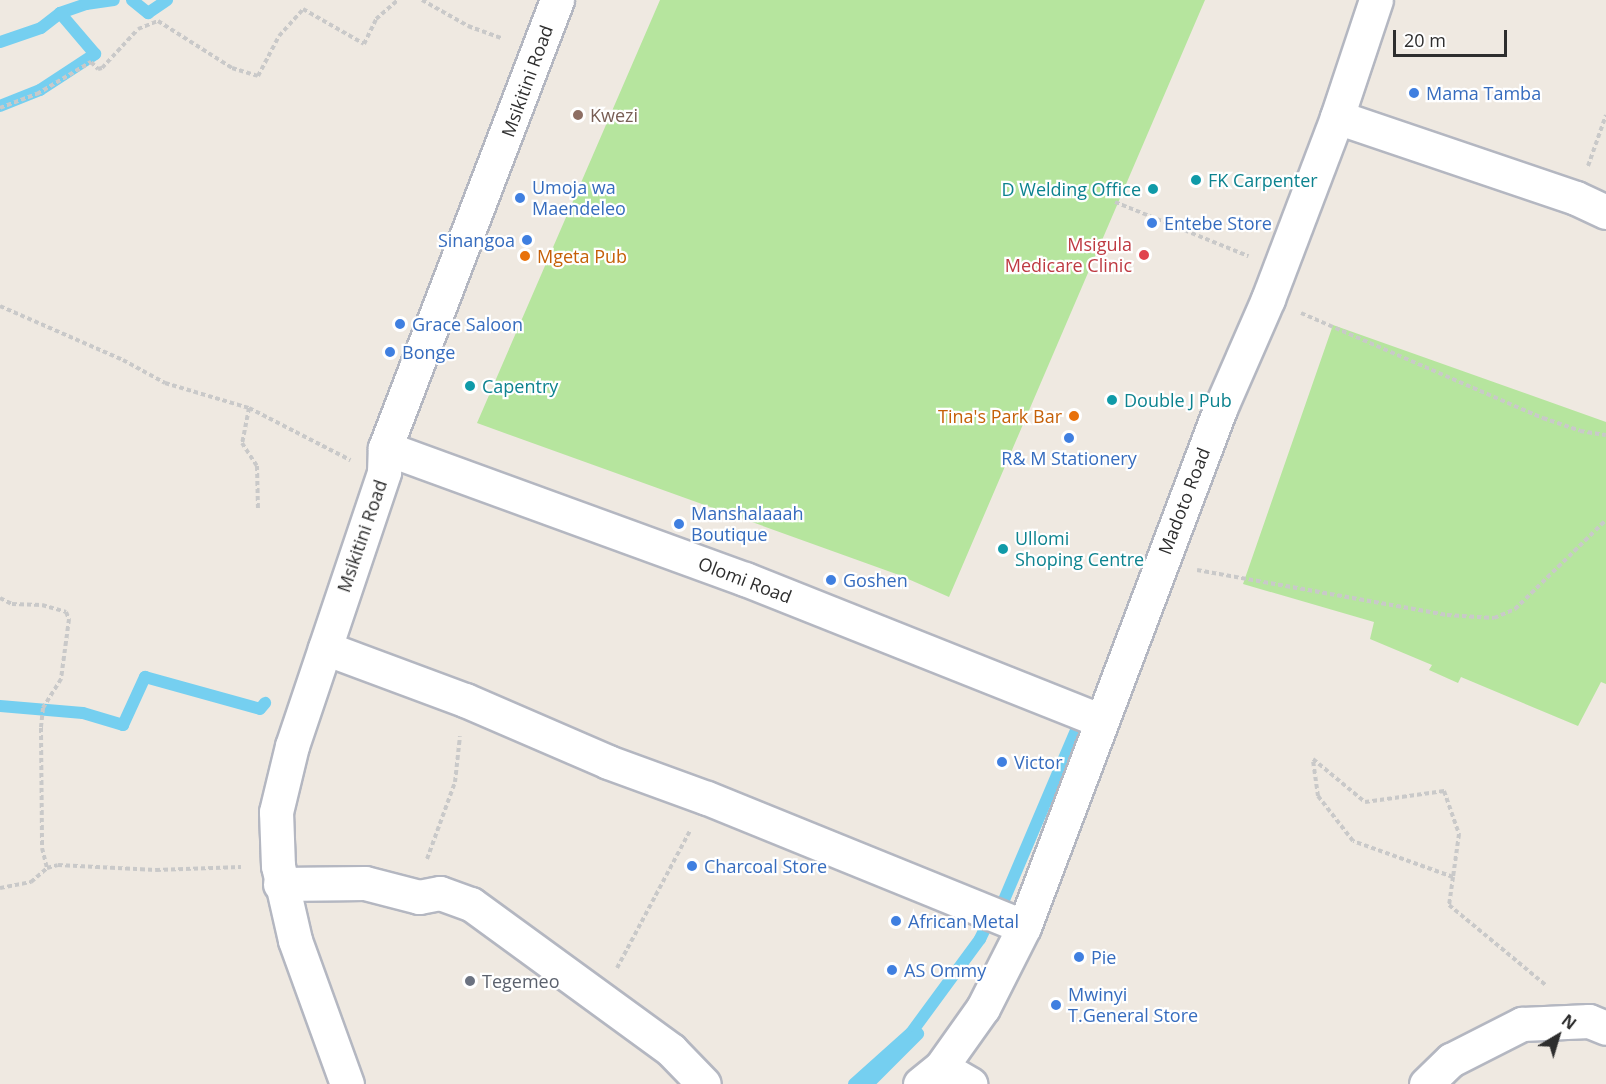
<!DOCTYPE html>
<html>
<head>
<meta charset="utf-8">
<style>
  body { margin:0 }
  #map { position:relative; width:1606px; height:1084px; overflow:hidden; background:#efe9e1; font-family:"Open Sans",sans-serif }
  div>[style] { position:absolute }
  .green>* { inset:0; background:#b6e59e }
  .stream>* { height:12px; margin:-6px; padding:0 6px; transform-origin:6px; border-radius:6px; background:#75cff0 }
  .path>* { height:4px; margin-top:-2px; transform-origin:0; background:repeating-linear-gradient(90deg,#c9c9c9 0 4.5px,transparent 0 7.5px) }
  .roads { filter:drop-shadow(2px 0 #b4b7c1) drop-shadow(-2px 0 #b4b7c1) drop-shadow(0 2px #b4b7c1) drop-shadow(0 -2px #b4b7c1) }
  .minor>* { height:33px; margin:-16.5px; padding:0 16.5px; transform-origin:16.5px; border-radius:16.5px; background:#fff }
  .secondary>* { height:33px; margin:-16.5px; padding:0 16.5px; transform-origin:16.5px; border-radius:16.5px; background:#fff }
  .dots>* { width:16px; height:16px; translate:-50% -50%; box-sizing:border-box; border:3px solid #fff; border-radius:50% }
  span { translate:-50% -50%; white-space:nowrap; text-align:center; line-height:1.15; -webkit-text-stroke:4.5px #fff; paint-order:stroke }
  .street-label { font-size:18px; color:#2e2e2e }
  .shop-label { font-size:18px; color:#366cbe }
  .left { translate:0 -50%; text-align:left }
  .right { translate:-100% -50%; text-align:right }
  .education-label { font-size:18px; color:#785e54 }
  .culture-label { font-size:18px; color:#0d838f }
  .health-label { font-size:18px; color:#be3a42 }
  .food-label { font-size:18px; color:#c56008 }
  .worship-label { font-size:18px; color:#5b616d }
  .north { position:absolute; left:1528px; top:1006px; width:60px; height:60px; -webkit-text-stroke:4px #fff; paint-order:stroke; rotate:38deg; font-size:16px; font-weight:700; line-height:24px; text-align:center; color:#2e2e2e }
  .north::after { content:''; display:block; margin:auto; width:21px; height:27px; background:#2e2e2e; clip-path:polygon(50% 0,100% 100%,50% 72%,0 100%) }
  .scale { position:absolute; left:1393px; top:30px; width:114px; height:27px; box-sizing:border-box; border:3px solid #2e2e2e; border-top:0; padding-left:8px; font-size:18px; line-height:21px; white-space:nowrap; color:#2e2e2e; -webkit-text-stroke:4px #fff; paint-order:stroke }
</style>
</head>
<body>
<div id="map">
  <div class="green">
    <div style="clip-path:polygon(660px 0,1205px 0,949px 597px,899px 575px,477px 423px)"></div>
    <div style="clip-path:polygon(1333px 325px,1606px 422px,1606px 684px,1601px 682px,1578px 726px,1461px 677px,1458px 683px,1429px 670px,1432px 665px,1370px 639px,1374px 622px,1243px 584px)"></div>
  </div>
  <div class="stream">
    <div style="left:132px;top:0;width:21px;rotate:39deg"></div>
    <div style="left:148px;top:13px;width:23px;rotate:-34deg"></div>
    <div style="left:0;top:42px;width:43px;rotate:-18.9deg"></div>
    <div style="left:41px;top:28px;width:24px;rotate:-38deg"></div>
    <div style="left:60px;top:13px;width:28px;rotate:-19deg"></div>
    <div style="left:86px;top:4px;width:28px;rotate:-8deg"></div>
    <div style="left:0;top:106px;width:43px;rotate:-21.8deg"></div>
    <div style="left:40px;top:90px;width:66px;rotate:-33.2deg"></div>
    <div style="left:95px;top:54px;width:54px;rotate:-130.5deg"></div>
    <div style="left:0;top:706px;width:83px;rotate:4.8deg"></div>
    <div style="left:83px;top:713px;width:42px;rotate:16.7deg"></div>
    <div style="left:123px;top:725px;width:53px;rotate:-65.4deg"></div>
    <div style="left:145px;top:677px;width:119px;rotate:15.5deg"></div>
    <div style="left:260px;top:709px;width:8px;rotate:-50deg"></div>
    <div style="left:1001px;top:907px;width:192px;rotate:-67deg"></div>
    <div style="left:1076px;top:730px;width:16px;rotate:-79deg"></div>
    <div style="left:854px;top:1084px;width:76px;rotate:-41.8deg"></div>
    <div style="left:911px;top:1033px;width:117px;rotate:-53.7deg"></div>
    <div style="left:980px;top:939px;width:25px;rotate:-64deg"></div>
    <div style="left:868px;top:1084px;width:71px;rotate:-45deg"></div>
  </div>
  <div class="path">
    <div style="left:422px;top:0;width:53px;rotate:29.5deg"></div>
    <div style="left:468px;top:26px;width:37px;rotate:20deg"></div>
    <div style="left:0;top:108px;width:40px;rotate:-21deg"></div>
    <div style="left:37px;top:94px;width:63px;rotate:-30.7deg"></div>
    <div style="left:91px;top:62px;width:10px;rotate:45deg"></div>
    <div style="left:98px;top:69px;width:4px;rotate:-14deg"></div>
    <div style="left:102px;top:68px;width:53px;rotate:-47.3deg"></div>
    <div style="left:138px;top:29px;width:22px;rotate:-22deg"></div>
    <div style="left:158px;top:21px;width:88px;rotate:32.4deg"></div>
    <div style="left:232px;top:68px;width:27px;rotate:17deg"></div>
    <div style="left:258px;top:76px;width:45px;rotate:-62.3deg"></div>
    <div style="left:279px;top:36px;width:36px;rotate:-48deg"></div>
    <div style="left:303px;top:9px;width:70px;rotate:29.8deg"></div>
    <div style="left:364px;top:44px;width:28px;rotate:-64deg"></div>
    <div style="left:376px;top:19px;width:29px;rotate:-41deg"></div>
    <div style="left:1588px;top:166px;width:54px;rotate:-70.6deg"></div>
    <div style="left:1115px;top:202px;width:144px;rotate:22.1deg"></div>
    <div style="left:0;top:306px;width:134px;rotate:23.7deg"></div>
    <div style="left:123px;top:360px;width:48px;rotate:28.7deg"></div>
    <div style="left:165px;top:383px;width:88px;rotate:16.6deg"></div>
    <div style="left:249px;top:408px;width:114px;rotate:27.2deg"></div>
    <div style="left:1301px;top:313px;width:264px;rotate:23.5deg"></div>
    <div style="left:1543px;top:418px;width:39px;rotate:19deg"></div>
    <div style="left:1580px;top:431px;width:26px;rotate:9deg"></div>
    <div style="left:249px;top:408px;width:36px;rotate:101deg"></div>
    <div style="left:242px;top:443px;width:27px;rotate:57deg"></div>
    <div style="left:257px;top:466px;width:43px;rotate:88.7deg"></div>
    <div style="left:1197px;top:570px;width:254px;rotate:10.2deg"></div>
    <div style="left:1447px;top:615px;width:47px;rotate:3.7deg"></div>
    <div style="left:1494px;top:618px;width:23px;rotate:-23deg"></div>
    <div style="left:1515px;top:609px;width:127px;rotate:-44.4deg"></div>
    <div style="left:0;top:598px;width:13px;rotate:27deg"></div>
    <div style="left:12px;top:604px;width:30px;rotate:2deg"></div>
    <div style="left:42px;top:605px;width:25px;rotate:16deg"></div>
    <div style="left:66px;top:612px;width:8px;rotate:67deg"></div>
    <div style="left:69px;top:619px;width:61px;rotate:97.6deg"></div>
    <div style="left:61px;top:679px;width:34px;rotate:122deg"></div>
    <div style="left:43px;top:708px;width:20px;rotate:96deg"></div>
    <div style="left:41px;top:728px;width:120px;rotate:89.5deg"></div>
    <div style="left:42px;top:848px;width:21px;rotate:76deg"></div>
    <div style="left:427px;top:859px;width:82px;rotate:-70deg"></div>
    <div style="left:455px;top:782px;width:46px;rotate:-83.8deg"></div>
    <div style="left:1453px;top:877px;width:106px;rotate:-160.2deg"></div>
    <div style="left:1353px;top:841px;width:57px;rotate:-127.9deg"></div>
    <div style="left:1318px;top:796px;width:37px;rotate:-98deg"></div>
    <div style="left:1313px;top:759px;width:67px;rotate:39.6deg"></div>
    <div style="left:1365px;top:802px;width:80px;rotate:-7.9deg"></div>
    <div style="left:1444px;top:791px;width:46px;rotate:70.8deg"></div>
    <div style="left:1459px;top:834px;width:43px;rotate:97.9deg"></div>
    <div style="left:1453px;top:877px;width:28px;rotate:98deg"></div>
    <div style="left:1449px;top:905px;width:127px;rotate:39.6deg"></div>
    <div style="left:0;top:888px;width:32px;rotate:-11deg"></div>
    <div style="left:31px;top:882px;width:21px;rotate:-41deg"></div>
    <div style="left:47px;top:868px;width:11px;rotate:-15deg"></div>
    <div style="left:58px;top:865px;width:98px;rotate:2.9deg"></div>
    <div style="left:156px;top:870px;width:85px;rotate:-2deg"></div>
    <div style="left:617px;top:968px;width:157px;rotate:-62deg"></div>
  </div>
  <div class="roads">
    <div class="minor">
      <div style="left:1337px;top:117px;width:252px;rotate:18.7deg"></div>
      <div style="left:1576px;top:198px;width:33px;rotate:25deg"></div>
      <div style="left:385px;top:448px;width:383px;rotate:20deg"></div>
      <div style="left:745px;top:579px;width:383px;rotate:21.7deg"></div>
      <div style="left:325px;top:648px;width:149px;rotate:20.4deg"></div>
      <div style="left:465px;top:700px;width:156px;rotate:23.4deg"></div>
      <div style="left:608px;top:762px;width:105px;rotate:20deg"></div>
      <div style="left:707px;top:798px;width:342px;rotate:22.1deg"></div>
      <div style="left:280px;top:884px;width:85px;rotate:-0.7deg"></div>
      <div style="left:365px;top:883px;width:56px;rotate:14.5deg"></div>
      <div style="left:419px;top:897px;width:21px;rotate:-11deg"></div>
      <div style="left:440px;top:893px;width:33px;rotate:20deg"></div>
      <div style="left:471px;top:904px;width:248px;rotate:36.1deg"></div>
      <div style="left:671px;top:1050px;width:47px;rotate:45.9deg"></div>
      <div style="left:941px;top:1067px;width:34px;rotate:30deg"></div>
      <div style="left:347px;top:1084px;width:153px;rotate:-109.9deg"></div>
      <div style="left:295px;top:940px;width:76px;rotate:-102.9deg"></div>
      <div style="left:278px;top:866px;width:54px;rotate:-92.1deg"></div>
      <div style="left:276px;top:812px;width:68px;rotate:-76.4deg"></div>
      <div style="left:292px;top:746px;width:289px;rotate:-71.4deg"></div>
      <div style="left:384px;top:472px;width:24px;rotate:-88deg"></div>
      <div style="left:385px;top:448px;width:480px;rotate:-69deg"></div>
      <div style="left:1426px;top:1084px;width:35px;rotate:-44deg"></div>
      <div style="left:1451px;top:1060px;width:80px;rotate:-26.9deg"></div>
      <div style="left:1522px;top:1024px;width:67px;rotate:-2.6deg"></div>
      <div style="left:1589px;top:1021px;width:18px;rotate:22deg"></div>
    </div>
    <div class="secondary">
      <div style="left:920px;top:1084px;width:27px;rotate:-39deg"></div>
      <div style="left:941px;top:1067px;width:72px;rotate:-54.6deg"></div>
      <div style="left:983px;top:1008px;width:91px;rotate:-63.2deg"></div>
      <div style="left:1024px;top:927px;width:554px;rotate:-69.27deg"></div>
      <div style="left:1220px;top:409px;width:120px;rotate:-66.4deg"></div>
      <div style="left:1268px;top:299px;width:195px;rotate:-69.2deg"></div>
      <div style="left:1337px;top:117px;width:123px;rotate:-71.6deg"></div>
    </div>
  </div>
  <div class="dots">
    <div style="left:1414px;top:93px;background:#3f7fe0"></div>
    <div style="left:578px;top:115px;background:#8d6e63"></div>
    <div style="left:1196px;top:180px;background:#0f9aa8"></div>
    <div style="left:1153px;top:189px;background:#0f9aa8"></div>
    <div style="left:520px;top:198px;background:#3f7fe0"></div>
    <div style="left:1152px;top:223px;background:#3f7fe0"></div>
    <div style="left:527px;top:240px;background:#3f7fe0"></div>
    <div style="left:1144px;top:255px;background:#e0444e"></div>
    <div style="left:525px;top:256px;background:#e8710a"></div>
    <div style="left:400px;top:324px;background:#3f7fe0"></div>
    <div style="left:390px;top:352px;background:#3f7fe0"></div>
    <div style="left:470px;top:386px;background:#0f9aa8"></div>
    <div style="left:1112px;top:400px;background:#0f9aa8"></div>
    <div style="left:1074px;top:416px;background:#e8710a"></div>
    <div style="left:1069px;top:438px;background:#3f7fe0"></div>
    <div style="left:679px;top:524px;background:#3f7fe0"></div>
    <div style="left:1003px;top:549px;background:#0f9aa8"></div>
    <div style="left:831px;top:580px;background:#3f7fe0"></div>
    <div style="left:1002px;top:762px;background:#3f7fe0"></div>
    <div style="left:692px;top:866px;background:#3f7fe0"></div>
    <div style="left:896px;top:921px;background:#3f7fe0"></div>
    <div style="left:1079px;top:957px;background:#3f7fe0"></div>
    <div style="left:892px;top:970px;background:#3f7fe0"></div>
    <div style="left:470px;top:981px;background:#6b7280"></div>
    <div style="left:1056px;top:1005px;background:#3f7fe0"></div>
  </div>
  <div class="street-label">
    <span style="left:527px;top:81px;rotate:-70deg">Msikitini Road</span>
    <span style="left:1184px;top:501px;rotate:-69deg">Madoto Road</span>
    <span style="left:362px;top:536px;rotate:-71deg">Msikitini Road</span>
    <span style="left:745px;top:580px;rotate:21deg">Olomi Road</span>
  </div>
  <div class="shop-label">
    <span class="left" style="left:1426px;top:93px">Mama Tamba</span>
    <span class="left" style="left:532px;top:198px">Umoja wa<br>Maendeleo</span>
    <span class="left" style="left:1164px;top:223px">Entebe Store</span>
    <span class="right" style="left:515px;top:240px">Sinangoa</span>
    <span class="left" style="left:412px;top:324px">Grace Saloon</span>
    <span class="left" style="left:402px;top:352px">Bonge</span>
    <span style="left:1069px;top:458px">R&amp; M Stationery</span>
    <span class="left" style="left:691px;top:524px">Manshalaaah<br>Boutique</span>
    <span class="left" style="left:843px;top:580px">Goshen</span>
    <span class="left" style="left:1014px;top:762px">Victor</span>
    <span class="left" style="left:704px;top:866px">Charcoal Store</span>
    <span class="left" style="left:908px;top:921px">African Metal</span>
    <span class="left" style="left:1091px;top:957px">Pie</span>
    <span class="left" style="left:904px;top:970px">AS Ommy</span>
    <span class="left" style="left:1068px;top:1005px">Mwinyi<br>T.General Store</span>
  </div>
  <div class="education-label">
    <span class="left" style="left:590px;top:115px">Kwezi</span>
  </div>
  <div class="culture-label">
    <span class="left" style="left:1208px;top:180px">FK Carpenter</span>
    <span class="right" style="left:1141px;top:189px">D Welding Office</span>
    <span class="left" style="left:482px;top:386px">Capentry</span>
    <span class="left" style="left:1124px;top:400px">Double J Pub</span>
    <span class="left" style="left:1015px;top:549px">Ullomi<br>Shoping Centre</span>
  </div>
  <div class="health-label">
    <span class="right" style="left:1132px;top:255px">Msigula<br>Medicare Clinic</span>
  </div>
  <div class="food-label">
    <span class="left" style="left:537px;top:256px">Mgeta Pub</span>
    <span class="right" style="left:1062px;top:416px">Tina's Park Bar</span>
  </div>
  <div class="worship-label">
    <span class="left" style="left:482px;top:981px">Tegemeo</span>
  </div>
  <div class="north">N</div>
  <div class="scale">20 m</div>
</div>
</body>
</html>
